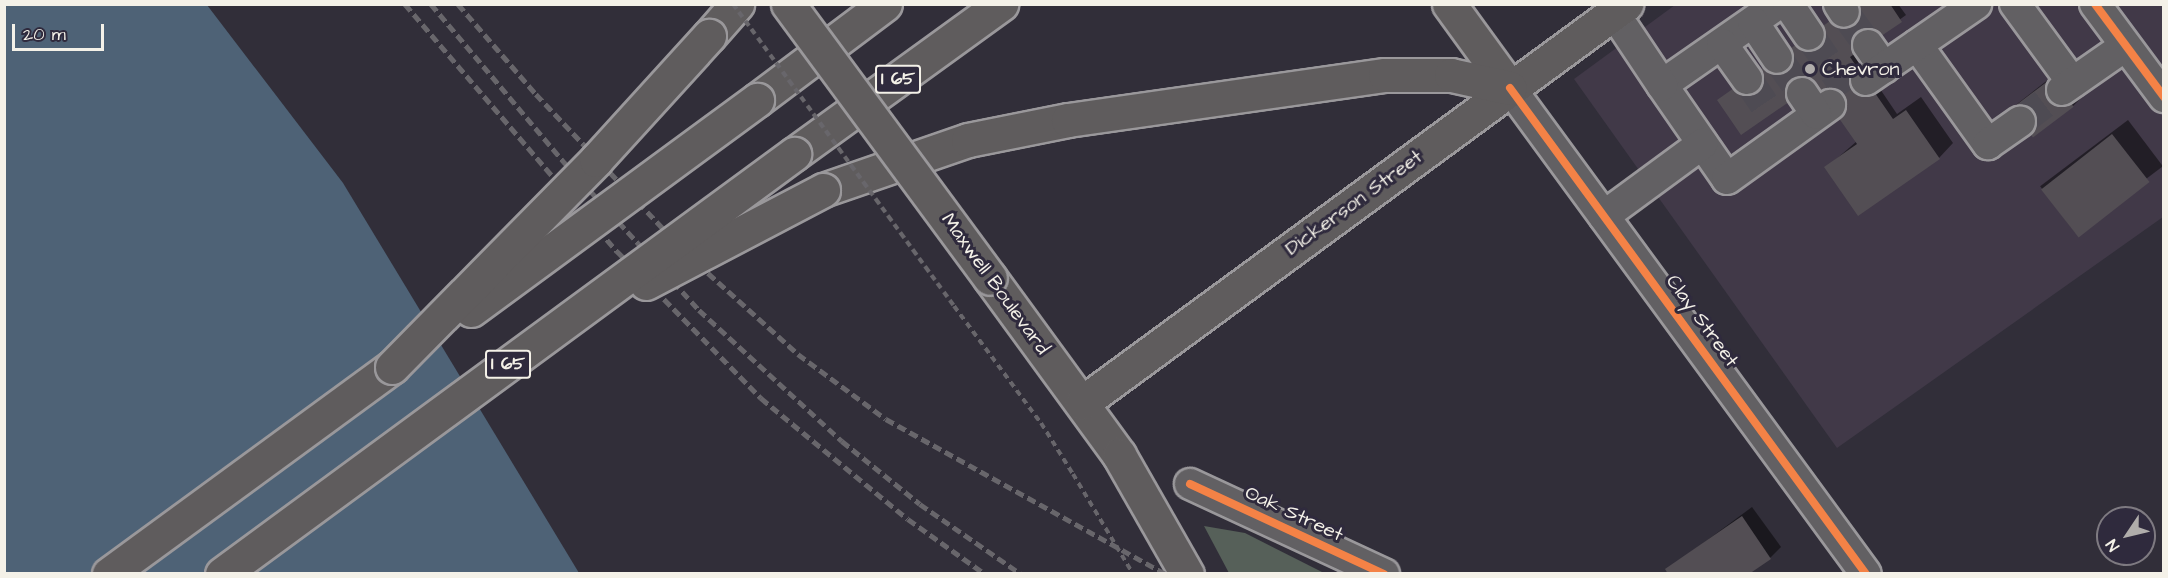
<!DOCTYPE html>
<html>
<head>
<meta charset="utf-8">
<style>
  body { margin:0 }
  #map { position:relative; width:2168px; height:578px; overflow:hidden; background:#312e39; font-family:"Architects Daughter",sans-serif }
  div>[style] { position:absolute }
  .built>* { inset:0; background:#413948 }
  .green>* { inset:0; background:#566059 }
  .water>* { inset:0; background:#4e6276 }
  .shadow>* { inset:0; background:#0007; transform-origin:0 0 }
  .building>* { inset:0; background:#534e54; transform-origin:0 0 }
  .minor-tunnel>* { height:30px; margin-top:-15px; transform-origin:0; background:repeating-linear-gradient(90deg,#4e4b53 0 30px,transparent 0 45px) }
  .path>* { height:4px; margin-top:-2px; transform-origin:0; background:repeating-linear-gradient(90deg,#68666b 0 6px,transparent 0 10.5px) }
  .roads { filter:drop-shadow(2px 0 #9a989b) drop-shadow(-2px 0 #9a989b) drop-shadow(0 2px #9a989b) drop-shadow(0 -2px #9a989b) }
  .minor>* { height:30px; margin:-15px; padding:0 15px; transform-origin:15px; border-radius:15px; background:#626063 }
  .major>* { height:33px; margin:-16.5px; padding:0 16.5px; transform-origin:16.5px; border-radius:16.5px; background:#5f5c5d }
  .highway>* { height:33px; margin:-16.5px; padding:0 16.5px; transform-origin:16.5px; border-radius:16.5px; background:#5f5c5d }
  .rail>* { height:4.5px; margin-top:-2.25px; transform-origin:0; background:repeating-linear-gradient(90deg,#68666b 0 9px,transparent 0 13.5px) }
  .path-bridge>* { height:4px; margin-top:-2px; transform-origin:0; background:repeating-linear-gradient(90deg,#68666b 0 6px,transparent 0 10.5px) }
  .bridges { filter:drop-shadow(2px 0 #9a989b) drop-shadow(-2px 0 #9a989b) drop-shadow(0 2px #9a989b) drop-shadow(0 -2px #9a989b) }
  .major-bridge>* { height:33px; margin:-16.5px; padding:0 16.5px; transform-origin:16.5px; border-radius:16.5px; background:#5f5c5d }
  .highway-bridge>* { height:33px; margin:-16.5px; padding:0 16.5px; transform-origin:16.5px; border-radius:16.5px; background:#5f5c5d }
  .cycleway>* { height:8px; margin:-4px; padding:0 4px; transform-origin:4px; border-radius:4px; background:#f48246 }
  .dots>* { width:16px; height:16px; translate:-50% -50%; box-sizing:border-box; border:3px solid #2f2a3d; border-radius:50% }
  span { translate:-50% -50%; white-space:nowrap; text-align:center; line-height:1.15; -webkit-text-stroke:6px #2f2a3d; paint-order:stroke }
  .shield-label span { padding:2px 4px; background:#2f2a3d; border:2px solid; border-radius:4px; -webkit-text-stroke-width:0 }
  .shield-label { font-size:18px; color:#f4f1e8; font-weight:700 }
  .poi-label { font-size:20px; color:#f4f1e8 }
  .left { translate:0 -50%; text-align:left }
  .street-label { font-size:20px; color:#f4f1e8 }
  .frame { position:absolute; inset:0; border:6px solid #f4f1e8; pointer-events:none }
  .north { position:absolute; left:2096px; top:506px; width:60px; height:60px; box-sizing:border-box; background:#2f2a3d; border:2px solid #7e7a81; border-radius:50%; rotate:235deg; font-size:16px; font-weight:700; line-height:24px; text-align:center; color:#f4f1e8 }
  .north::after { content:''; display:block; margin:auto; width:21px; height:27px; background:#b0adab; clip-path:polygon(50% 0,100% 100%,50% 72%,0 100%) }
  .scale { position:absolute; left:12px; top:24px; width:92px; height:27px; box-sizing:border-box; border:3px solid #f4f1e8; border-top:0; padding-left:8px; font-size:18px; line-height:21px; white-space:nowrap; color:#f4f1e8; -webkit-text-stroke:4px #2f2a3d; paint-order:stroke }
</style>
</head>
<body>
<div id="map">
  <div class="built">
    <div style="clip-path:polygon(1675px 5px,2163px 5px,2163px 217px,1837px 448px,1574px 79px)"></div>
  </div>
  <div class="green">
    <div style="clip-path:polygon(1204px 526px,1245px 533px,1324px 573px,1229px 573px)"></div>
  </div>
  <div class="water">
    <div style="clip-path:polygon(4px 5px,207px 5px,343px 183px,579px 573px,5px 573px)"></div>
  </div>
  <div class="shadow">
    <div style="clip-path:polygon(1854px 4px,1898px 4px,1906px 15px,1855px 52px,1897px 114px,1921px 97px,1953px 143px,1939px 158px,1826px 168px,1857px 141px,1815px 82px,1719px 100px)"></div>
    <div style="clip-path:polygon(2063px 68px,2083px 96px,2073px 106px,2012px 108px)"></div>
    <div style="left:2128px;top:120px;width:58px;height:110px;rotate:53deg"></div>
    <div style="clip-path:polygon(1752px 507px,1781px 547px,1771px 557px,1746px 574px,1667px 570px)"></div>
  </div>
  <div class="building">
    <div style="clip-path:polygon(1854px 4px,1890px 4px,1902px 22px,1850px 57px,1893px 119px,1906px 110px,1940px 159px,1858px 216px,1824px 167px,1857px 144px,1815px 84px,1741px 135px,1717px 100px)"></div>
    <div style="left:2052px;top:78px;width:36px;height:51px;rotate:53deg"></div>
    <div style="left:2112px;top:134px;width:61px;height:90px;rotate:52deg"></div>
    <div style="clip-path:polygon(1742px 516px,1771px 559px,1749px 574px,1668px 574px,1665px 569px)"></div>
  </div>
  <div class="minor-tunnel">
    <div style="left:1844px;top:12px;width:41px;rotate:54deg"></div>
    <div style="left:1809px;top:35px;width:69px;rotate:55.6deg"></div>
    <div style="left:1777px;top:58px;width:43px;rotate:54.5deg"></div>
    <div style="left:1747px;top:79px;width:42px;rotate:55.6deg"></div>
    <div style="left:2020px;top:122px;width:53px;rotate:-37.3deg"></div>
  </div>
  <div class="path">
    <div style="left:954px;top:306px;width:146px;rotate:53.4deg"></div>
    <div style="left:1041px;top:423px;width:60px;rotate:57.9deg"></div>
  </div>
  <div class="roads">
    <div class="minor">
      <div style="left:1778px;top:4px;width:141px;rotate:145.1deg"></div>
      <div style="left:1662px;top:85px;width:114px;rotate:55.3deg"></div>
      <div style="left:1727px;top:179px;width:127px;rotate:-35.7deg"></div>
      <div style="left:1788px;top:4px;width:37px;rotate:56deg"></div>
      <div style="left:1839px;top:4px;width:9px;rotate:58deg"></div>
      <div style="left:2015px;top:4px;width:97px;rotate:53.8deg"></div>
      <div style="left:2095px;top:4px;width:116px;rotate:53.4deg"></div>
      <div style="left:1614px;top:13px;width:87px;rotate:56.3deg"></div>
      <div style="left:1753px;top:22px;width:43px;rotate:56.3deg"></div>
      <div style="left:1722px;top:44px;width:43px;rotate:54.5deg"></div>
      <div style="left:1868px;top:45px;width:28px;rotate:55deg"></div>
      <div style="left:1917px;top:45px;width:122px;rotate:54.4deg"></div>
      <div style="left:1988px;top:144px;width:39px;rotate:-35deg"></div>
      <div style="left:1866px;top:80px;width:134px;rotate:-34.6deg"></div>
      <div style="left:1510px;top:88px;width:602px;rotate:53.78deg"></div>
      <div style="left:2062px;top:90px;width:77px;rotate:-34.9deg"></div>
      <div style="left:1802px;top:93px;width:25px;rotate:56deg"></div>
      <div style="left:1604px;top:216px;width:122px;rotate:-36.3deg"></div>
      <div style="left:1190px;top:484px;width:214px;rotate:24.9deg"></div>
    </div>
    <div class="major">
      <div style="left:1449px;top:4px;width:104px;rotate:54deg"></div>
      <div style="left:990px;top:278px;width:219px;rotate:53.9deg"></div>
      <div style="left:1119px;top:455px;width:137px;rotate:60.3deg"></div>
      <div style="left:1082px;top:403px;width:675px;rotate:-36.26deg"></div>
    </div>
    <div class="highway">
      <div style="left:709px;top:36px;width:43px;rotate:-48.8deg"></div>
      <div style="left:757px;top:100px;width:160px;rotate:-36.9deg"></div>
      <div style="left:794px;top:154px;width:256px;rotate:-35.9deg"></div>
      <div style="left:823px;top:190px;width:153px;rotate:-19deg"></div>
      <div style="left:968px;top:140px;width:102px;rotate:-11.3deg"></div>
      <div style="left:1068px;top:120px;width:320px;rotate:-8.1deg"></div>
      <div style="left:1385px;top:75px;width:66px"></div>
      <div style="left:1451px;top:75px;width:60px;rotate:12.4deg"></div>
      <div style="left:109px;top:574px;width:351px;rotate:-36.2deg"></div>
    </div>
  </div>
  <div class="rail">
    <div style="left:405px;top:4px;width:326px;rotate:49.4deg"></div>
    <div style="left:617px;top:251px;width:206px;rotate:45.6deg"></div>
    <div style="left:761px;top:398px;width:190px;rotate:39.5deg"></div>
    <div style="left:908px;top:519px;width:95px;rotate:35.5deg"></div>
    <div style="left:431px;top:4px;width:207px;rotate:49.9deg"></div>
    <div style="left:564px;top:162px;width:200px;rotate:47.6deg"></div>
    <div style="left:699px;top:310px;width:194px;rotate:42.5deg"></div>
    <div style="left:842px;top:441px;width:100px;rotate:38.9deg"></div>
    <div style="left:920px;top:504px;width:123px;rotate:34.7deg"></div>
    <div style="left:458px;top:4px;width:119px;rotate:49.1deg"></div>
    <div style="left:536px;top:94px;width:221px;rotate:46.6deg"></div>
    <div style="left:688px;top:255px;width:148px;rotate:42deg"></div>
    <div style="left:798px;top:354px;width:109px;rotate:36.5deg"></div>
    <div style="left:886px;top:419px;width:320px;rotate:29deg"></div>
  </div>
  <div class="path-bridge">
    <div style="left:733px;top:4px;width:374px;rotate:53.8deg"></div>
    <div style="left:1073px;top:474px;width:117px;rotate:59deg"></div>
  </div>
  <div class="bridges">
    <div class="major-bridge">
      <div style="left:788px;top:4px;width:340px;rotate:53.6deg"></div>
    </div>
    <div class="highway-bridge">
      <div style="left:646px;top:283px;width:200px;rotate:-27.7deg"></div>
      <div style="left:471px;top:310px;width:355px;rotate:-36.3deg"></div>
      <div style="left:392px;top:367px;width:291px;rotate:-45.4deg"></div>
      <div style="left:596px;top:160px;width:168px;rotate:-47.7deg"></div>
      <div style="left:222px;top:574px;width:710px;rotate:-36.29deg"></div>
    </div>
  </div>
  <div class="cycleway">
    <div style="left:2095px;top:4px;width:116px;rotate:53.4deg"></div>
    <div style="left:1510px;top:88px;width:602px;rotate:53.78deg"></div>
    <div style="left:1190px;top:484px;width:214px;rotate:24.9deg"></div>
  </div>
  <div class="dots">
    <div style="left:1810px;top:69px;background:#b0adab"></div>
  </div>
  <div class="shield-label">
    <span style="left:898px;top:79px">I 65</span>
    <span style="left:508px;top:364px">I 65</span>
  </div>
  <div class="poi-label">
    <span class="left" style="left:1822px;top:69px">Chevron</span>
  </div>
  <div class="street-label">
    <span style="left:1354px;top:203px;rotate:-36deg">Dickerson Street</span>
    <span style="left:995px;top:284px;rotate:54deg">Maxwell Boulevard</span>
    <span style="left:1702px;top:321px;rotate:54deg">Clay Street</span>
    <span style="left:1294px;top:514px;rotate:25deg">Oak Street</span>
  </div>
  <div class="frame"></div>
  <div class="north">N</div>
  <div class="scale">20 m</div>
</div>
</body>
</html>
